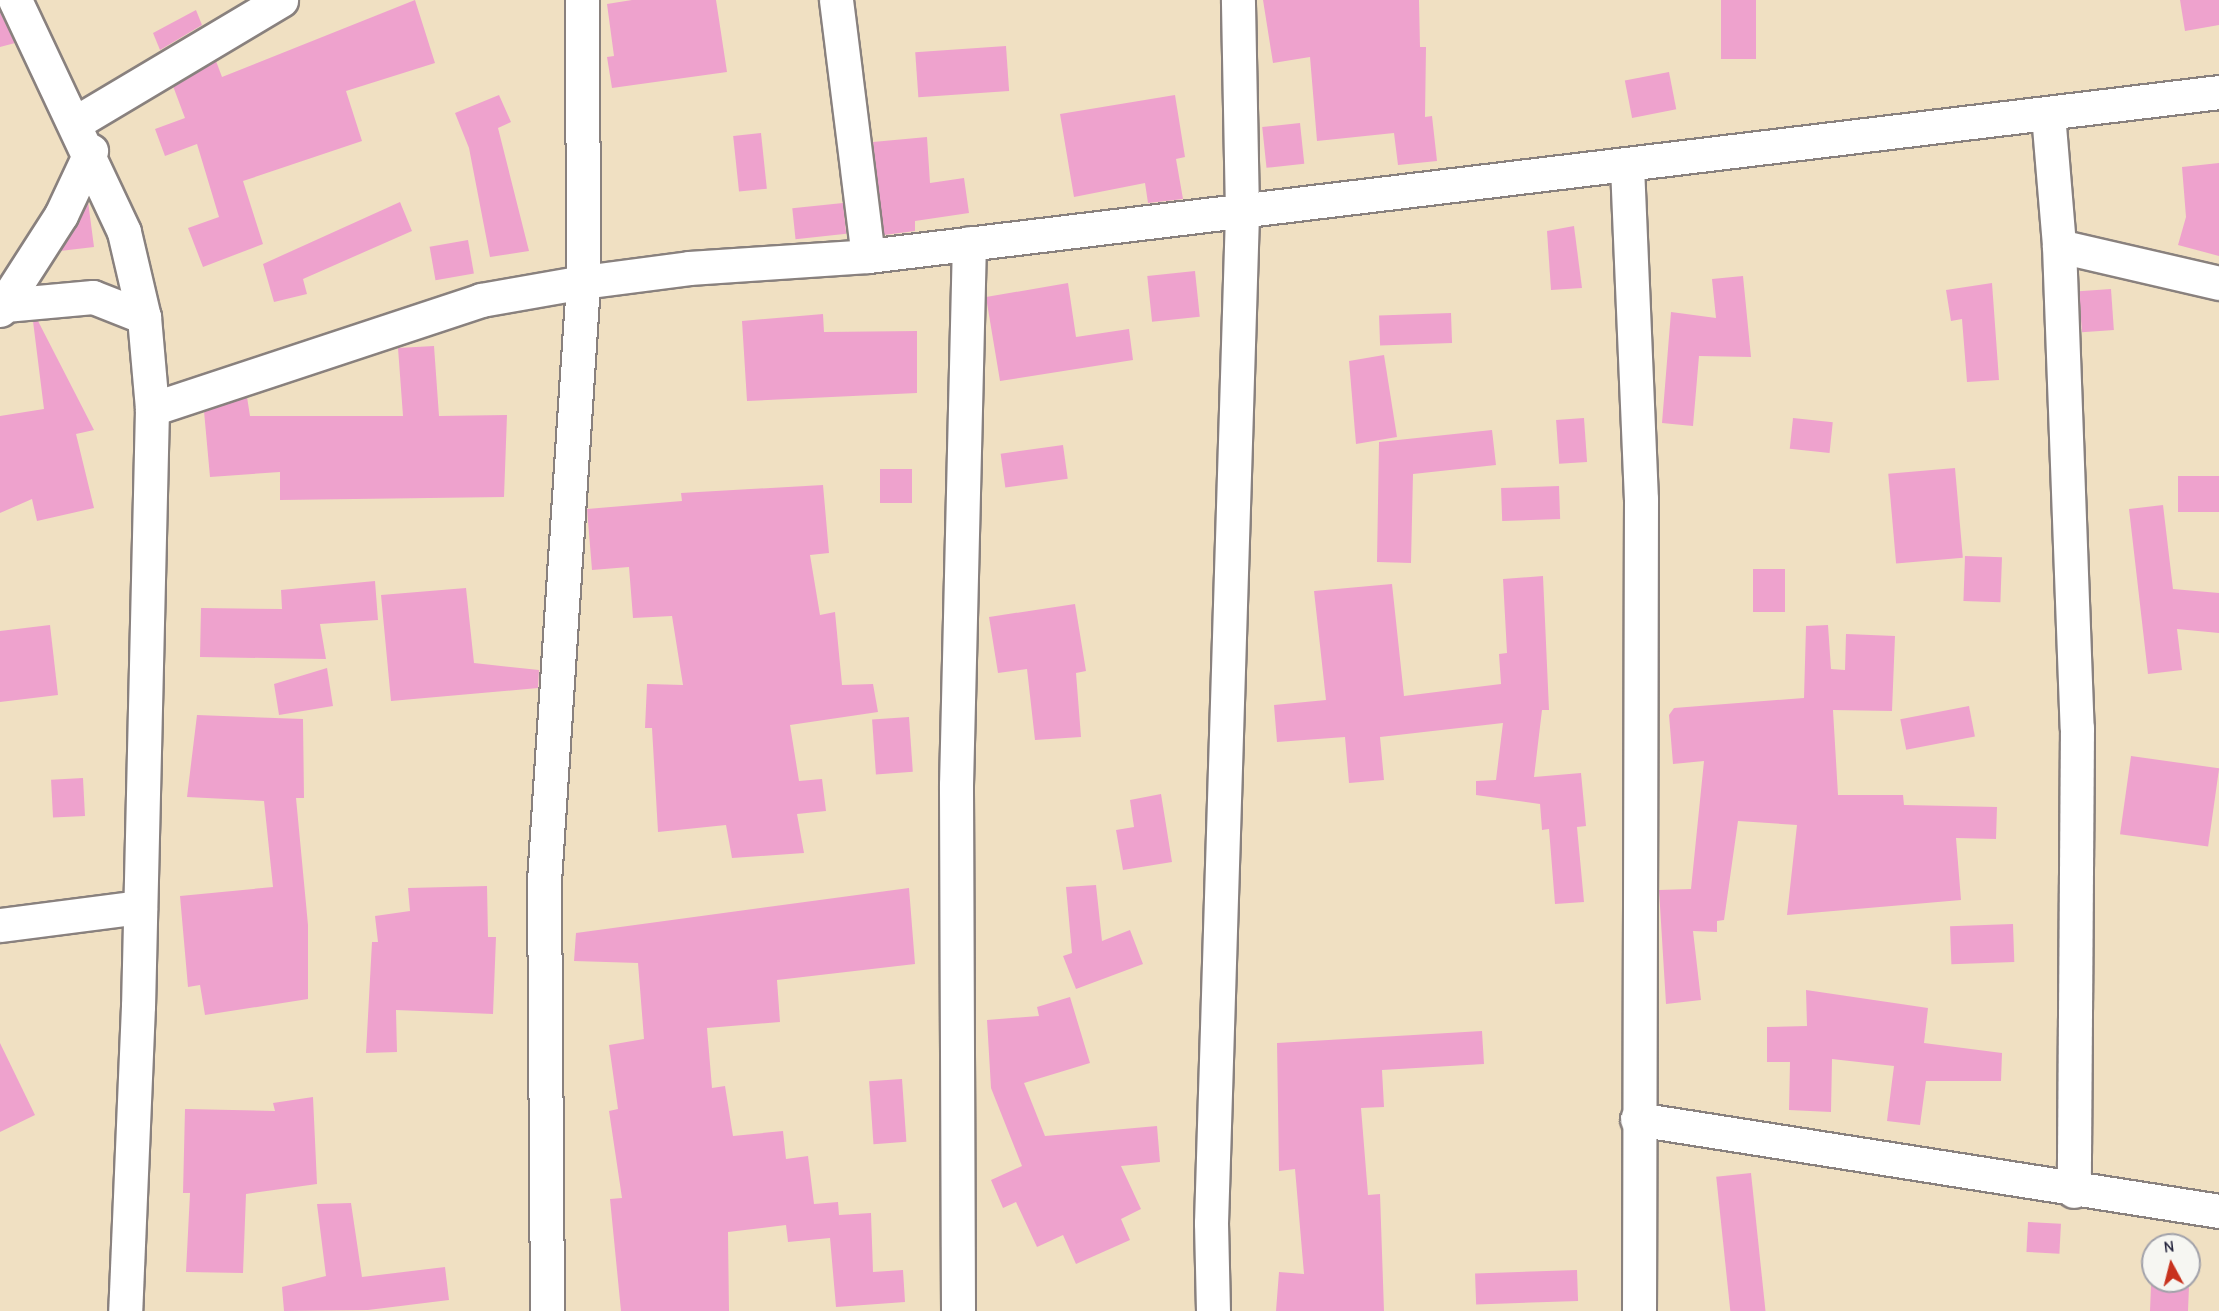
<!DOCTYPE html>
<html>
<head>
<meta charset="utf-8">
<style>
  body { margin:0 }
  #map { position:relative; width:2219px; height:1311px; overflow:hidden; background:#f0e0c2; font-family:"Comic Neue",sans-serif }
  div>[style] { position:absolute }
  .building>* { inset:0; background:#eea2cd; transform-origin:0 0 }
  .roads { filter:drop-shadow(2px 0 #89817e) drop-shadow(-2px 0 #89817e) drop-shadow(0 2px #89817e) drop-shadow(0 -2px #89817e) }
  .minor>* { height:33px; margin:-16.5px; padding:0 16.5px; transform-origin:16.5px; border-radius:16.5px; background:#fff }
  span { translate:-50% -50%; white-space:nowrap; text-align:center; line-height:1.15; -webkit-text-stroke:4.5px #f6f6f2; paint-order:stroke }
  .north { position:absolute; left:2141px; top:1233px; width:60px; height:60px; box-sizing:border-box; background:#f6f6f2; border:2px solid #a1a1a9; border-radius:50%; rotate:353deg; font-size:16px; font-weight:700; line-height:24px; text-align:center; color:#22223b }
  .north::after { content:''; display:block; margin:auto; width:21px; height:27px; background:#c8321e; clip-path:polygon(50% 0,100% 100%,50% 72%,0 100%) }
</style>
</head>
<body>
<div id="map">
  <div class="building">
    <div style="clip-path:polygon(415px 0,435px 63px,346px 91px,362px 141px,243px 181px,263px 244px,203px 267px,188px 228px,219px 217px,197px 144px,165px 156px,155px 129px,185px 118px,173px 86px,216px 61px,222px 77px)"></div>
    <div style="clip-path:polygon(632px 0,716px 0,727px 72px,612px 88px,607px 57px,614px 56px,607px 4px)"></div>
    <div style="clip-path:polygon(1263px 0,1419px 0,1420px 47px,1426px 47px,1425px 117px,1432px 116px,1437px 161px,1398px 165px,1394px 133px,1317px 141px,1310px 57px,1273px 63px)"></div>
    <div style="left:1721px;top:0;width:35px;height:59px"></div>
    <div style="clip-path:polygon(2180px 0,2219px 0,2219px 25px,2185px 31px)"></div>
    <div style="clip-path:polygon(196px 10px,202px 25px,160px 50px,153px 33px)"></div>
    <div style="clip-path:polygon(0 12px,15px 43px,0 47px)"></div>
    <div style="left:1006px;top:46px;width:45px;height:91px;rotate:86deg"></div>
    <div style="left:1669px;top:72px;width:38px;height:45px;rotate:79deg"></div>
    <div style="clip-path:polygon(499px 95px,511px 122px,498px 128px,529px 251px,490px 257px,469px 148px,455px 113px)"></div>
    <div style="clip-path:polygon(1175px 95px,1185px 157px,1176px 159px,1183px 199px,1148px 203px,1145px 183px,1074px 197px,1060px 114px)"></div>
    <div style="left:1300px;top:123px;width:41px;height:38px;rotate:84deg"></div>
    <div style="left:761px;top:133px;width:56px;height:28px;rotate:84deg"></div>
    <div style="clip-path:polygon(927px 137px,930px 183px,964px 178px,969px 213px,915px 221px,915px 231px,884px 235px,873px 142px)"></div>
    <div style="clip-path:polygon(2219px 163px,2219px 256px,2178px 245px,2186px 217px,2182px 167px)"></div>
    <div style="clip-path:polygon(88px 201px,94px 247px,60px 251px,77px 225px)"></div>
    <div style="clip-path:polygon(400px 202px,412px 231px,303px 279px,307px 294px,274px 302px,263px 264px)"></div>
    <div style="left:843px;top:203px;width:31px;height:51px;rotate:84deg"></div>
    <div style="clip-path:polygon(1574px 226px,1582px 288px,1551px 290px,1547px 231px)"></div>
    <div style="left:468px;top:240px;width:34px;height:39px;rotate:80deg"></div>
    <div style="left:1195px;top:271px;width:46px;height:48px;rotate:84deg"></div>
    <div style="clip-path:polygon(1743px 276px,1751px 357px,1699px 356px,1693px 426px,1662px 423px,1671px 312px,1716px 318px,1712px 279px)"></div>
    <div style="clip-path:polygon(1068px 283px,1076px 337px,1129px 329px,1133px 360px,1000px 381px,986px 297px)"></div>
    <div style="clip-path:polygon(1992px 283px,1999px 380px,1967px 382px,1962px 319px,1951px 321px,1946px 290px)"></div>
    <div style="left:2111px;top:289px;width:41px;height:32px;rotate:86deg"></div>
    <div style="left:1451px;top:313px;width:30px;height:72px;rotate:88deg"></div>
    <div style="clip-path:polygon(823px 314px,824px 332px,917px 331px,917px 393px,747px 401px,742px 321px)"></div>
    <div style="clip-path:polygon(33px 321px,38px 321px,94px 430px,76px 434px,94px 508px,37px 521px,32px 499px,0 513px,0 416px,44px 409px)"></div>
    <div style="clip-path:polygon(434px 346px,439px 416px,507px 415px,504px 497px,280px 500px,280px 472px,210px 477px,204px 411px,247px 397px,250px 416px,403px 416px,398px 348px)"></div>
    <div style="clip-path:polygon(1384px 355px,1397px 437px,1356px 444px,1349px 361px)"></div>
    <div style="left:1584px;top:418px;width:44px;height:28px;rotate:86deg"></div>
    <div style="left:1793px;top:418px;width:40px;height:31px;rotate:6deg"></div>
    <div style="clip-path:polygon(1492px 430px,1496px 465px,1413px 474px,1411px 563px,1377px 562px,1379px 442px)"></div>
    <div style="left:1063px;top:445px;width:34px;height:63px;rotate:82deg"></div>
    <div style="left:1955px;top:468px;width:90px;height:67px;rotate:85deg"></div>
    <div style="left:880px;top:469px;width:32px;height:34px"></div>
    <div style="left:2219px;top:476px;width:36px;height:41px;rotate:90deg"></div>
    <div style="clip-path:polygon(823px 485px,829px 553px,810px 555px,820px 615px,835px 612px,842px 685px,873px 684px,878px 712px,790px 725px,799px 781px,822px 779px,826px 811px,797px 814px,804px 853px,732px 858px,726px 825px,658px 832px,652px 728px,645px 728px,647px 684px,683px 685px,672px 616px,633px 618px,629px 567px,592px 570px,587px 509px,682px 501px,681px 493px)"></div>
    <div style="left:1559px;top:486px;width:33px;height:58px;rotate:88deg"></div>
    <div style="clip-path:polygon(2163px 505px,2173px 589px,2219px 593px,2219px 633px,2177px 629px,2182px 670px,2148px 674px,2129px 509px)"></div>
    <div style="left:1965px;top:556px;width:37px;height:45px;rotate:2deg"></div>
    <div style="left:1753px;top:569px;width:32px;height:43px"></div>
    <div style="clip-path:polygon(1543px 576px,1549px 710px,1542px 710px,1534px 777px,1581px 773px,1586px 826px,1577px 827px,1584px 902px,1555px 904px,1549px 829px,1542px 830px,1540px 804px,1476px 795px,1476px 781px,1496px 780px,1503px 723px,1380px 737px,1384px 780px,1349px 783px,1345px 737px,1277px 742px,1274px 705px,1326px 700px,1314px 591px,1392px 584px,1404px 696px,1501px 684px,1499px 654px,1507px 653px,1503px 579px)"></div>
    <div style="clip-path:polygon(375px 581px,378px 620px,320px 624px,326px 659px,200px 657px,201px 608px,282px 609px,281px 590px)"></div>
    <div style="clip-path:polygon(466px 588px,474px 663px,539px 670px,538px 688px,391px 701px,381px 595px)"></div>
    <div style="clip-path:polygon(1075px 604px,1086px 671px,1076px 673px,1081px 737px,1035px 740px,1027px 669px,998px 673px,989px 617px)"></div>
    <div style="clip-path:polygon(50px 625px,58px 695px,0 702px,0 631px)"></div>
    <div style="clip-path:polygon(1828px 625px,1831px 669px,1845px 670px,1846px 634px,1895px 636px,1892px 711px,1833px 710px,1838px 795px,1903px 795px,1904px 805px,1997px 807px,1996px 839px,1956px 838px,1961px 900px,1787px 915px,1797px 825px,1738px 821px,1724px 920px,1717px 921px,1717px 932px,1693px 931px,1701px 1000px,1666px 1004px,1659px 890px,1691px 889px,1704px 761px,1673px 764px,1669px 715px,1674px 708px,1804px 698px,1806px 626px)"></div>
    <div style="clip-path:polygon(327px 668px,333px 706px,279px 715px,274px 684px)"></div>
    <div style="left:1969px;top:706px;width:31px;height:70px;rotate:79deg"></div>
    <div style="clip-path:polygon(197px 715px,303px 719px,304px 798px,296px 798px,308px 925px,308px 999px,205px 1015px,200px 985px,188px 987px,180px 896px,273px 887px,264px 801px,187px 797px)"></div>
    <div style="left:909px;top:717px;width:55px;height:37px;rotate:86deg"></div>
    <div style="left:2131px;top:756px;width:89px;height:79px;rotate:8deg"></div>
    <div style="left:83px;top:778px;width:38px;height:32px;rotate:87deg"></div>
    <div style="clip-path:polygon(1161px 794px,1172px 862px,1123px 870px,1116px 830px,1134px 827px,1130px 800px)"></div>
    <div style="clip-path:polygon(1096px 885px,1102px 941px,1130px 930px,1143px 964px,1076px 989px,1063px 956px,1072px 953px,1066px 887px)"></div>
    <div style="clip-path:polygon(487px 886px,488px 937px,496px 937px,493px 1014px,396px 1010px,397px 1052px,366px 1053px,372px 942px,378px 942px,375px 916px,410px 911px,408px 888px)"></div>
    <div style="clip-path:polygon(909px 888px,915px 964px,777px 980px,780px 1022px,707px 1028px,712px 1088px,725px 1086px,733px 1136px,783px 1131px,786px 1159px,808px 1156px,814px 1204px,838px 1202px,839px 1215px,871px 1213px,873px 1272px,903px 1270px,905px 1302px,836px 1307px,830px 1238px,788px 1242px,786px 1225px,728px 1232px,729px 1311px,621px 1311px,610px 1199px,622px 1198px,609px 1111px,618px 1109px,609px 1045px,644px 1039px,638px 963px,574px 961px,576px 933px)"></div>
    <div style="left:2013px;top:924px;width:38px;height:63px;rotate:88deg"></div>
    <div style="clip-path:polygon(1806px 990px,1928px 1008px,1924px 1043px,2002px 1053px,2001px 1081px,1926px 1081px,1920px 1125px,1887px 1121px,1894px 1066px,1832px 1059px,1831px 1112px,1789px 1110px,1790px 1062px,1767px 1062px,1767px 1027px,1807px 1026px)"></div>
    <div style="clip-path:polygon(1070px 997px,1090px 1063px,1024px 1083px,1045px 1136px,1157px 1126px,1160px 1162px,1121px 1166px,1141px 1209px,1121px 1219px,1130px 1240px,1076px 1264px,1063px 1235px,1037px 1247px,1016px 1202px,1003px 1208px,991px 1180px,1022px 1166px,991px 1088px,987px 1020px,1039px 1016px,1037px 1007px)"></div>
    <div style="clip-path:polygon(1482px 1031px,1484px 1064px,1382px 1070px,1384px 1107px,1361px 1108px,1368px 1195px,1380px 1194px,1384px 1311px,1276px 1311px,1279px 1272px,1304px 1274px,1295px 1169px,1279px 1171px,1277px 1043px)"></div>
    <div style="clip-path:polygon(0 1043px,35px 1115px,0 1132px)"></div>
    <div style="left:902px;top:1079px;width:63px;height:33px;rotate:86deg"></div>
    <div style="clip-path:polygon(313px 1097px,317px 1184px,246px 1194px,243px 1273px,186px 1272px,190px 1193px,183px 1193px,185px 1109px,275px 1111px,273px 1103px)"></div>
    <div style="left:1751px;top:1173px;width:139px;height:35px;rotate:84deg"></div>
    <div style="clip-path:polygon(351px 1203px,362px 1277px,445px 1267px,449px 1300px,368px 1310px,284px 1311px,282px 1287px,326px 1276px,317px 1204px)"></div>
    <div style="left:2028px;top:1222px;width:33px;height:30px;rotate:3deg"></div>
    <div style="clip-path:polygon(2152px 1261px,2153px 1281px,2189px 1281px,2190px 1262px,2188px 1311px,2150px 1311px)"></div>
    <div style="left:1577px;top:1270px;width:31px;height:102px;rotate:88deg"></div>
  </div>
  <div class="roads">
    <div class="minor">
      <div style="left:15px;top:0;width:256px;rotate:64.8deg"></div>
      <div style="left:124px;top:232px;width:87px;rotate:76.8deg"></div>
      <div style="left:144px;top:317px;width:92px;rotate:85deg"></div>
      <div style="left:152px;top:409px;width:597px;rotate:91.34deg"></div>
      <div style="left:138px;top:1006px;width:305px;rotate:92.4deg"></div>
      <div style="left:836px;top:0;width:258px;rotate:82.9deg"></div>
      <div style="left:2048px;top:114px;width:132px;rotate:85.2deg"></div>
      <div style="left:2059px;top:246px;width:482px;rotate:87.9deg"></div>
      <div style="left:2077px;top:728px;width:463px;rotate:90.4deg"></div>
      <div style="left:75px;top:123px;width:240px;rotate:-30.8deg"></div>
      <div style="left:1627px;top:166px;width:333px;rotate:87.6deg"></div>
      <div style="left:1641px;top:499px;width:812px;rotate:90.14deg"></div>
      <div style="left:2059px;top:246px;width:164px;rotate:13deg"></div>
      <div style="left:5px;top:305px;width:88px;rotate:-5.2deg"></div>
      <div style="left:93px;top:297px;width:55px;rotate:21.4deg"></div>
      <div style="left:0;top:310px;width:113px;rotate:-57.3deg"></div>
      <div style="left:61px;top:215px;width:71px;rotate:-64.9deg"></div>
      <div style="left:152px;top:409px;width:347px;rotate:-18.3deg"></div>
      <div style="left:481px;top:300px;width:104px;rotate:-10deg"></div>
      <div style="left:583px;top:282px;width:107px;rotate:-7.5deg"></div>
      <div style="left:689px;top:268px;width:179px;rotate:-3.8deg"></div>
      <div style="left:868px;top:256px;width:1361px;rotate:-6.92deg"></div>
      <div style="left:0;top:925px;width:141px;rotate:-7.3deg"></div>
      <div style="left:1637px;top:1119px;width:589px;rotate:8.98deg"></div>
      <div style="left:547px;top:1311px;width:430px;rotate:-90.4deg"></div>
      <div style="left:544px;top:881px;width:600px;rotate:-86.27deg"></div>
      <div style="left:583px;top:282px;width:282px;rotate:-90.2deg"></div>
      <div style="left:958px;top:1311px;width:526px;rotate:-90.22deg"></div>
      <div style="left:956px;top:785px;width:542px;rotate:-88.63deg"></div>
      <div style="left:1213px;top:1311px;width:88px;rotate:-91.3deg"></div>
      <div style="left:1211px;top:1223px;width:1011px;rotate:-88.24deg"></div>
      <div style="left:1242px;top:212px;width:212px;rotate:-91.1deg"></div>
    </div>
  </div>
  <div class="north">N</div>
</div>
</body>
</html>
